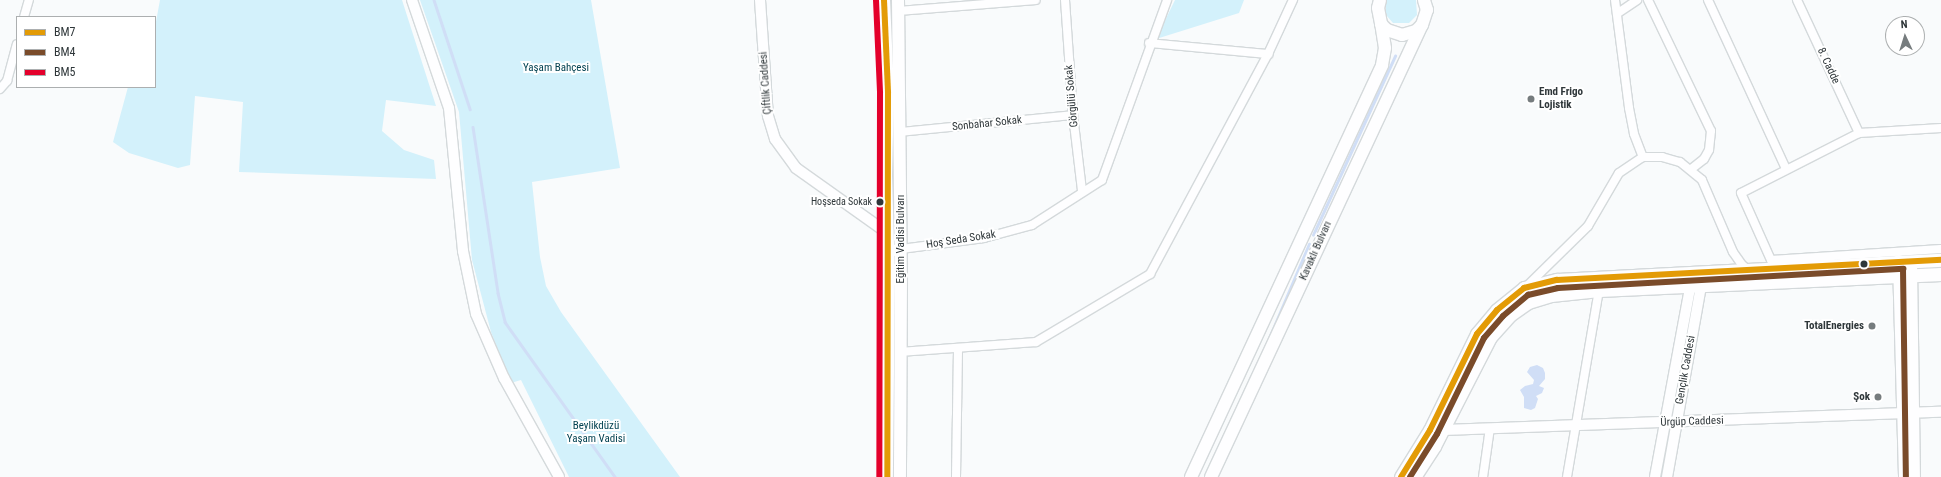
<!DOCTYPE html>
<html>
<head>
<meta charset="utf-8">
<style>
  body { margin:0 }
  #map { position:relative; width:1941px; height:477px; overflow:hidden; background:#f9fbfc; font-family:"Roboto Condensed",sans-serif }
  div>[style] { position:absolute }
  .green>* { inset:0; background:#d3f1fb }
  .water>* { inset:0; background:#d0def6 }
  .stream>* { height:2.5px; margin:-1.25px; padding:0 1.25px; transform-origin:1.25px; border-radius:1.25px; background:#d0def6 }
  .roads { filter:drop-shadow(1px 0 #d4d9db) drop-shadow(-1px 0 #d4d9db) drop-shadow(0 1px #d4d9db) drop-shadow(0 -1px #d4d9db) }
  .minor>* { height:8px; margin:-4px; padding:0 4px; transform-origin:4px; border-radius:4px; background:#fefeff }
  .tertiary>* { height:10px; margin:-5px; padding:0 5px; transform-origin:5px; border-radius:5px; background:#fefeff }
  .secondary>* { height:12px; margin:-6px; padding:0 6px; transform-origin:6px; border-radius:6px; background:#fefeff }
  .primary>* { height:13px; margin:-6.5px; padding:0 6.5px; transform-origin:6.5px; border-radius:6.5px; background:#fefeff }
  .bus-1>* { height:6px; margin:-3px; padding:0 3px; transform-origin:3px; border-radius:3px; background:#e39b06 }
  .bus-2>* { height:6px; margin:-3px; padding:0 3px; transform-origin:3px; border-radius:3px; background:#7a4b2a }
  .bus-3>* { height:6px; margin:-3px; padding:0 3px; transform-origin:3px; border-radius:3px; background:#e4002b }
  .dots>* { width:11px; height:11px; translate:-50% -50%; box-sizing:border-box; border:2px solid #fff; border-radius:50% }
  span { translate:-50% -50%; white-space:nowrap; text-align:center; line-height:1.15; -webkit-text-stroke:4px #fff; paint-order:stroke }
  .bus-label { font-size:10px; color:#2f373a }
  .right { translate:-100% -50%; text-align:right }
  .street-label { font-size:11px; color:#2f373a }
  .park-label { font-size:11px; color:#044352 }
  .poi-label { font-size:11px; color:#2f373a; font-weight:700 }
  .left { translate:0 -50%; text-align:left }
  .legend { position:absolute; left:16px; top:16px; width:140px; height:72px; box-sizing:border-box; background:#fff; border:1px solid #acafb0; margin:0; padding:5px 7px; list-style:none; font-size:12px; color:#2f373a }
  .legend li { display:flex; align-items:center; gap:8px; height:20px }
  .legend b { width:20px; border:1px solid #acafb0 }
  .north { position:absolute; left:1885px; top:16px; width:40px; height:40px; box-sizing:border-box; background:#fff; border:1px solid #acafb0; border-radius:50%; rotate:356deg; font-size:11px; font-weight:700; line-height:16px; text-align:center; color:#2f373a }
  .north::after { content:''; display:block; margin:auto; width:14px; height:18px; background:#767c7e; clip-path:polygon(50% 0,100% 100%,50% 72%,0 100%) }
</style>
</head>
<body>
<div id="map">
  <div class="green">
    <div style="clip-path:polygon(160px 0,402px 0,436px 106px,386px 100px,382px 131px,404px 150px,434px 160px,436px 179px,239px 172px,243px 102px,195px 96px,190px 165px,178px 168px,129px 153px,113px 142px,128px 87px,155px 87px,155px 27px)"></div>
    <div style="clip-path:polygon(420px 0,591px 0,620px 168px,532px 182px,540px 257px,546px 286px,561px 312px,680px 477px,569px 477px,521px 380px,511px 383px,491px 332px,472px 260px,459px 112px)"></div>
    <div style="clip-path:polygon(1175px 0,1244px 0,1239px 13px,1156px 39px)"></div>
    <div style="clip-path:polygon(1386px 0,1416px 0,1417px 15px,1409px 23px,1393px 23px,1386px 15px)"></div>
  </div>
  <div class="water">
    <div style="clip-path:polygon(1537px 365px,1543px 368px,1545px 373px,1545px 379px,1539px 386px,1544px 388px,1542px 393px,1536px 396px,1538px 399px,1535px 408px,1531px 410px,1524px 408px,1524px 397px,1520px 390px,1525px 386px,1533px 384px,1534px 380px,1527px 372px,1530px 367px)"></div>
  </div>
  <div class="stream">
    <div style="left:434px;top:0;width:115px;rotate:71.7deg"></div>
    <div style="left:473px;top:127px;width:168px;rotate:81.4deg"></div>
    <div style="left:498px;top:293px;width:30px;rotate:76deg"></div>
    <div style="left:505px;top:322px;width:190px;rotate:54.6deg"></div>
    <div style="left:1313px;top:235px;width:197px;rotate:-65.4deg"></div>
    <div style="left:1264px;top:350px;width:115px;rotate:-67deg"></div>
  </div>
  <div class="roads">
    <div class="minor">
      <div style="left:1065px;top:0;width:115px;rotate:86deg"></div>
      <div style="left:1073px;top:115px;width:77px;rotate:83.2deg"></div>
      <div style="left:1615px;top:0;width:109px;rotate:82.6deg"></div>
      <div style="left:1629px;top:108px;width:26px;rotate:79deg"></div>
      <div style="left:1634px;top:134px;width:25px;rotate:69deg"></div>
      <div style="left:1648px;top:0;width:145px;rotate:64.3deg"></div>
      <div style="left:1711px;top:131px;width:19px;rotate:96deg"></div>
      <div style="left:1709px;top:150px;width:10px;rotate:119deg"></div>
      <div style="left:1704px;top:159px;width:16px;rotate:142deg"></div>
      <div style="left:1708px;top:0;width:186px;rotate:65.2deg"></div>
      <div style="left:1797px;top:0;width:147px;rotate:65deg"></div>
      <div style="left:899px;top:11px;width:137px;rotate:-4.6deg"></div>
      <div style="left:1618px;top:13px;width:23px;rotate:-34deg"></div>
      <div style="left:24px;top:17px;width:18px;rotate:-74deg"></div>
      <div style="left:1149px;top:43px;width:120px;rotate:5.3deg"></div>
      <div style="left:0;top:89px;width:11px;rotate:-49deg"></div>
      <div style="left:7px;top:81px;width:38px;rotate:-75deg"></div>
      <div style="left:1941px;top:128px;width:82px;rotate:176.5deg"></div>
      <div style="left:1859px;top:133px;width:132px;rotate:153deg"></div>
      <div style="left:1741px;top:193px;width:73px;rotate:65.9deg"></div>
      <div style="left:1771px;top:260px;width:170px;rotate:-3.7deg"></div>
      <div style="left:900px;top:132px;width:174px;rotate:-5.6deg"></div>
      <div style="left:901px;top:249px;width:84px;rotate:-7.5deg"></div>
      <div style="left:984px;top:238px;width:50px;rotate:-15.2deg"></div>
      <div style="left:1032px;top:225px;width:83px;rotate:-32.7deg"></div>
      <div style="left:1102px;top:180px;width:191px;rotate:-70.1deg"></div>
      <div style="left:1528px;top:285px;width:84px;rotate:-44.5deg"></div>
      <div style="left:1588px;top:226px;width:61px;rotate:-59.7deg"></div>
      <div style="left:1619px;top:173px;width:29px;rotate:-34deg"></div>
      <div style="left:1643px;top:157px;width:19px"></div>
      <div style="left:1662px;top:157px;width:19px;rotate:16deg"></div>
      <div style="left:1680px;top:162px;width:28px;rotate:39deg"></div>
      <div style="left:1702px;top:180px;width:78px;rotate:66.7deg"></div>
      <div style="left:1733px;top:252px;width:16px;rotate:55deg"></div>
      <div style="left:1742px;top:265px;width:9px;rotate:36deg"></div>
      <div style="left:900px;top:352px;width:136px;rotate:-4.2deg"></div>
      <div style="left:1036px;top:342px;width:133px;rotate:-30.8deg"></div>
      <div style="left:1150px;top:274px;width:250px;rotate:-61.8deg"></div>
      <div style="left:1268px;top:54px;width:60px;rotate:-65.2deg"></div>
      <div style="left:956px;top:477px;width:128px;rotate:-89.1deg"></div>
      <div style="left:1483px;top:477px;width:49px;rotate:-81.9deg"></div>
      <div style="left:1567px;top:477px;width:190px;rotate:-80.3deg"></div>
    </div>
    <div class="tertiary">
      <div style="left:412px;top:0;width:114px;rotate:71.1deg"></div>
      <div style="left:449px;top:108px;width:144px;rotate:84.4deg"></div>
      <div style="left:463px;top:251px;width:64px;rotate:78.3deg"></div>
      <div style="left:476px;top:314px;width:70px;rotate:66.4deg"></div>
      <div style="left:504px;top:378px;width:113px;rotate:60.9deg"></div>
      <div style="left:760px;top:0;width:116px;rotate:86.1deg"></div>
      <div style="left:768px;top:116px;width:24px;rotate:73deg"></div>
      <div style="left:775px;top:139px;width:36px;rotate:54deg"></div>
      <div style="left:796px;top:168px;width:110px;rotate:35.4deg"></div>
      <div style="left:1442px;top:430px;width:499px;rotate:-2.1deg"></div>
      <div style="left:1655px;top:477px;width:192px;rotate:-79.5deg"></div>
      <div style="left:1667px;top:477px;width:193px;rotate:-79.9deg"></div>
    </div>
    <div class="secondary">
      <div style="left:884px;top:0;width:93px;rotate:87.5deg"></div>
      <div style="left:888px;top:93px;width:83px;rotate:91.4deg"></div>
      <div style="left:886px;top:176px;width:99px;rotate:88.3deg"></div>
      <div style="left:889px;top:275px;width:202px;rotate:90.6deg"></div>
      <div style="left:898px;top:0;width:275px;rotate:89.4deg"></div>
      <div style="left:901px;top:275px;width:202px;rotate:90.3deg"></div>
      <div style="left:1380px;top:0;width:8px;rotate:104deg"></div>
      <div style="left:1378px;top:8px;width:16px;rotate:79deg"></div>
      <div style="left:1381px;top:24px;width:8px;rotate:45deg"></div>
      <div style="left:1387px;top:30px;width:16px;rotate:18deg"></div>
      <div style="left:1402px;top:35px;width:15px;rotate:-16deg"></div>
      <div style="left:1416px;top:31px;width:8px;rotate:-45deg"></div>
      <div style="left:1422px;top:25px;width:16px;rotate:-72deg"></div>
      <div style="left:1427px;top:10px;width:10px;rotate:-107deg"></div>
      <div style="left:1899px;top:261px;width:216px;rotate:88.4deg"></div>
      <div style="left:1911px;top:266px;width:211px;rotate:89.2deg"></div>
      <div style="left:1191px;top:477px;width:454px;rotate:-65.1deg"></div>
      <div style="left:1382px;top:65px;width:17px;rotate:-80deg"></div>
      <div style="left:1385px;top:48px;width:24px;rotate:-99deg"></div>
      <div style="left:1211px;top:477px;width:499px;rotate:-65deg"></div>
    </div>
    <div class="primary">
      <div style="left:1401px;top:477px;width:55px;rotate:-58.3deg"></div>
      <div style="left:1430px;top:430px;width:107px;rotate:-63.9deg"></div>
      <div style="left:1477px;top:334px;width:31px;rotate:-50deg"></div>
      <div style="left:1497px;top:310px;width:35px;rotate:-39deg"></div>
      <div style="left:1524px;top:288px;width:34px;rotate:-14deg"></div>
      <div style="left:1557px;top:280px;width:385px;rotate:-3deg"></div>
      <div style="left:1414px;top:477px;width:37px;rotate:-57deg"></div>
      <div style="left:1434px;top:446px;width:123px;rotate:-62.8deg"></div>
      <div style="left:1490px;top:337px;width:31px;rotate:-48deg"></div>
      <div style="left:1511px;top:314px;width:21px;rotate:-35deg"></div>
      <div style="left:1528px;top:302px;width:24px;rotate:-17deg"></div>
      <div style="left:1551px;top:295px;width:48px;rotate:-5.9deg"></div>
      <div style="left:1599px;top:290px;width:342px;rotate:-2.7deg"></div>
    </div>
  </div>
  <div class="bus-1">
    <div style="left:884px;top:0;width:93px;rotate:87.5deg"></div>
    <div style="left:888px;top:93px;width:384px;rotate:90.1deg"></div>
    <div style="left:1401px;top:477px;width:55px;rotate:-58.3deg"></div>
    <div style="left:1430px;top:430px;width:107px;rotate:-63.9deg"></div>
    <div style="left:1477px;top:334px;width:31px;rotate:-50deg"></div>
    <div style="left:1497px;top:310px;width:35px;rotate:-39deg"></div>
    <div style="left:1524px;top:288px;width:34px;rotate:-14deg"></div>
    <div style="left:1557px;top:280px;width:385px;rotate:-3deg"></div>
  </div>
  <div class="bus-2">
    <div style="left:1410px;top:477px;width:51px;rotate:-57.9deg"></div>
    <div style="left:1437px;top:434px;width:107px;rotate:-63.9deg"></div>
    <div style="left:1484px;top:338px;width:29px;rotate:-49deg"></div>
    <div style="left:1503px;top:316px;width:33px;rotate:-40deg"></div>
    <div style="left:1528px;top:295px;width:31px;rotate:-13deg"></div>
    <div style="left:1558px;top:288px;width:346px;rotate:-3.2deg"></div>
    <div style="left:1903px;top:269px;width:208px;rotate:89.2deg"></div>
  </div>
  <div class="bus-3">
    <div style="left:876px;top:0;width:93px;rotate:87.5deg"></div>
    <div style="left:880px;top:93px;width:384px;rotate:90.1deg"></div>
  </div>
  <div class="dots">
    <div style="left:1531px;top:99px;background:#767c7e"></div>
    <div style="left:880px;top:202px;background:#2f373a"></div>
    <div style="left:1864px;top:264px;background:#2f373a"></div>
    <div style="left:1872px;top:326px;background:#767c7e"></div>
    <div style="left:1878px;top:397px;background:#767c7e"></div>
  </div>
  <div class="bus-label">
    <span class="right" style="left:872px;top:202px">Hoşseda Sokak</span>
  </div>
  <div class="street-label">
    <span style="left:1828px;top:66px;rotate:65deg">8. Cadde</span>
    <span style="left:766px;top:83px;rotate:-94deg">Çiftlik Caddesi</span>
    <span style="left:1072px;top:96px;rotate:-95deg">Görgülü Sokak</span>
    <span style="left:987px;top:124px;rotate:-6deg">Sonbahar Sokak</span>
    <span style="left:901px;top:239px;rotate:-90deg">Eğitim Vadisi Bulvarı</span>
    <span style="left:961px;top:240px;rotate:-9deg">Hoş Seda Sokak</span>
    <span style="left:1316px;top:251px;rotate:-66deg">Kavaklı Bulvarı</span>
    <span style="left:1686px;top:370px;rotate:-80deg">Gençlik Caddesi</span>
    <span style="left:1692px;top:422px;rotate:-2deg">Ürgüp Caddesi</span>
  </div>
  <div class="park-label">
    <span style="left:556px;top:68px">Yaşam Bahçesi</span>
    <span style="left:596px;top:433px">Beylikdüzü<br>Yaşam Vadisi</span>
  </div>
  <div class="poi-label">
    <span class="left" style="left:1539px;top:99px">Emd Frigo<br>Lojistik</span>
    <span class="right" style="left:1864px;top:326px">TotalEnergies</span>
    <span class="right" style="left:1870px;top:397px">Şok</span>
  </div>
  <ul class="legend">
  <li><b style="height:5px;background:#e39b06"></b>BM7</li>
  <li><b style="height:5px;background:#7a4b2a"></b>BM4</li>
  <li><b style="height:5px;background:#e4002b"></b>BM5</li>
  </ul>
  <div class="north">N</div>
</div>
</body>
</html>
